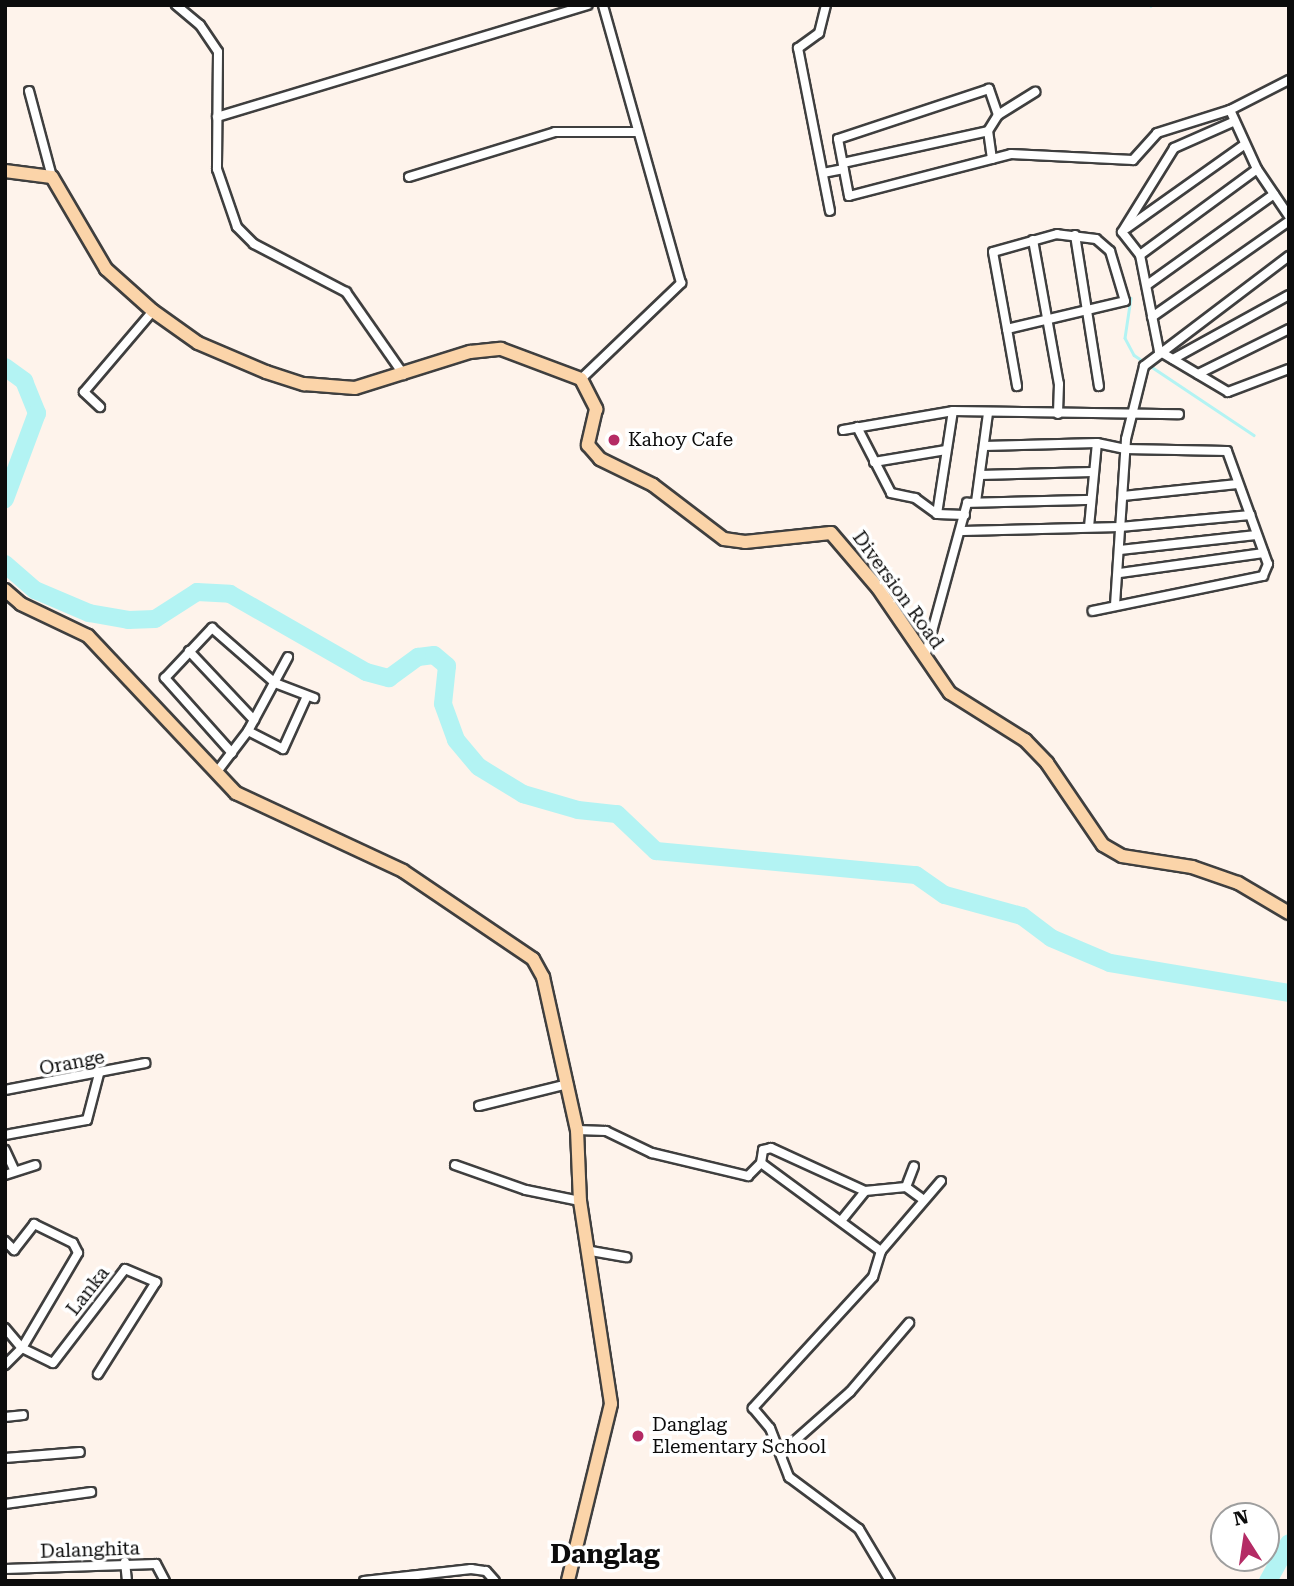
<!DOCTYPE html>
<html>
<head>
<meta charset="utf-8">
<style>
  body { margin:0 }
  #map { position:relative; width:1294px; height:1586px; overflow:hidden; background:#fef3eb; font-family:"Roboto Serif",serif }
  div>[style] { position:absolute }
  .stream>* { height:2.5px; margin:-1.25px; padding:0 1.25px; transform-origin:1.25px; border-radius:1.25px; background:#b3f3f3 }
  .river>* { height:18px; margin:-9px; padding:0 9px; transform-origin:9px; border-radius:9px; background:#b3f3f3 }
  .roads { filter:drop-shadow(2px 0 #3f3f3f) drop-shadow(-2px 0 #3f3f3f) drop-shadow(0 2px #3f3f3f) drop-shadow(0 -2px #3f3f3f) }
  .street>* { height:8px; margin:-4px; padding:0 4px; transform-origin:4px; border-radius:4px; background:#fff }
  .secondary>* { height:12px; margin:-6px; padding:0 6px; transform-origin:6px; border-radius:6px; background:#fbd4a9 }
  .dots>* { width:19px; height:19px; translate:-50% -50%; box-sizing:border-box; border:4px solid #fff; border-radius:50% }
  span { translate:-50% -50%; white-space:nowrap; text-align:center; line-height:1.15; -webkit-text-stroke:7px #fff; paint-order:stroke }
  .poi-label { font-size:19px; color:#0c0c0c }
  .left { translate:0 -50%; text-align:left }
  .street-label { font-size:19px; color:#0c0c0c }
  .district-label { font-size:26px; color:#0c0c0c; font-weight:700 }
  .frame { position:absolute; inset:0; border:7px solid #0c0c0c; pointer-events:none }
  .north { position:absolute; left:1210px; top:1502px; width:70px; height:70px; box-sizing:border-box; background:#fff; border:2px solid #9e9e9e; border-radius:50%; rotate:348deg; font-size:19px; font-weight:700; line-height:28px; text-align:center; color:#0c0c0c }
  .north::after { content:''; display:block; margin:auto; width:24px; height:32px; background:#b42b65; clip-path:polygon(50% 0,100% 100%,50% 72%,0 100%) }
</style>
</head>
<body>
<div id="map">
  <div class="stream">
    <div style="left:1150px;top:5px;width:1px;rotate:45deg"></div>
    <div style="left:1131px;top:298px;width:40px;rotate:98.5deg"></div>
    <div style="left:1125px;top:338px;width:19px;rotate:62deg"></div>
    <div style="left:1134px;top:355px;width:144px;rotate:33.7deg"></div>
  </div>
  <div class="river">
    <div style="left:5px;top:367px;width:24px;rotate:36deg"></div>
    <div style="left:24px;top:381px;width:35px;rotate:68deg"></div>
    <div style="left:37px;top:413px;width:92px;rotate:110.4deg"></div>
    <div style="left:5px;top:564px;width:40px;rotate:41deg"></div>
    <div style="left:35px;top:590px;width:59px;rotate:23.1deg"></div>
    <div style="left:89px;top:613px;width:40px;rotate:10deg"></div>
    <div style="left:128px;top:620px;width:27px;rotate:-2deg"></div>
    <div style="left:155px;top:619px;width:50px;rotate:-32.7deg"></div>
    <div style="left:197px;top:592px;width:33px;rotate:3deg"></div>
    <div style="left:230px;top:594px;width:157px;rotate:29.8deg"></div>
    <div style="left:366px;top:672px;width:24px;rotate:15deg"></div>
    <div style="left:389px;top:678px;width:36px;rotate:-36deg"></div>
    <div style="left:418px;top:657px;width:16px;rotate:-7deg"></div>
    <div style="left:434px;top:655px;width:17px;rotate:40deg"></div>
    <div style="left:447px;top:666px;width:38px;rotate:96deg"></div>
    <div style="left:443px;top:704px;width:38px;rotate:70deg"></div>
    <div style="left:456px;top:740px;width:35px;rotate:50deg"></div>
    <div style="left:479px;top:767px;width:52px;rotate:31.5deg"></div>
    <div style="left:523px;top:794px;width:57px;rotate:16.2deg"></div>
    <div style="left:578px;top:810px;width:39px;rotate:6deg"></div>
    <div style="left:617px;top:814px;width:54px;rotate:43.5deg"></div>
    <div style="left:656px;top:851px;width:261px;rotate:5.3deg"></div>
    <div style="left:916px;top:875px;width:35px;rotate:35deg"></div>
    <div style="left:945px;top:895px;width:80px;rotate:15.3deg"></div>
    <div style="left:1022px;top:916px;width:36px;rotate:37deg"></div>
    <div style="left:1051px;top:938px;width:64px;rotate:23deg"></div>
    <div style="left:1110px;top:963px;width:181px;rotate:9.5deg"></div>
    <div style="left:1268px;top:1581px;width:43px;rotate:-61.1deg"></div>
  </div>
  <div class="roads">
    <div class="street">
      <div style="left:176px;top:5px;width:31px;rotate:40deg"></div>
      <div style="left:200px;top:25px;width:32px;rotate:56deg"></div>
      <div style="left:218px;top:52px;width:117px;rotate:90.5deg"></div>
      <div style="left:217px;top:169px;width:61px;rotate:71deg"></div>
      <div style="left:237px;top:227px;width:24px;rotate:45deg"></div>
      <div style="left:254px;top:244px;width:104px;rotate:27.6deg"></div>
      <div style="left:346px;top:292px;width:101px;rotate:55.1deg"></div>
      <div style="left:826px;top:5px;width:29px;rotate:104deg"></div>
      <div style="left:819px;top:33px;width:26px;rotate:144deg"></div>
      <div style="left:798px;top:48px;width:166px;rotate:78.9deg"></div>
      <div style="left:29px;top:91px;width:89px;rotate:75deg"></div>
      <div style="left:1230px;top:110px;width:65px;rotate:65.4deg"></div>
      <div style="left:1257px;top:169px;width:57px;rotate:55.8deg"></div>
      <div style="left:998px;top:115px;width:28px;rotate:-109deg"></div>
      <div style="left:989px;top:89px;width:159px;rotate:161.7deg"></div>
      <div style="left:838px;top:139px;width:58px;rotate:79.1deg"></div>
      <div style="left:849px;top:196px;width:167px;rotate:-14.5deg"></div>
      <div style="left:1011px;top:154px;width:122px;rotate:2.8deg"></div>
      <div style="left:1133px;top:160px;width:36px;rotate:-48deg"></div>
      <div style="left:1157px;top:133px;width:77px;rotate:-17.5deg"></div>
      <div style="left:1230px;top:110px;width:66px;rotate:-27deg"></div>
      <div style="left:217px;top:117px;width:387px;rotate:-16.8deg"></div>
      <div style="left:992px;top:159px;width:28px;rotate:-98deg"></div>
      <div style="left:988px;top:131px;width:19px;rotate:-58deg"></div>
      <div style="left:998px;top:115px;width:44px;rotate:-31.9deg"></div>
      <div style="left:843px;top:163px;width:148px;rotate:-12.4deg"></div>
      <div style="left:823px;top:173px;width:21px;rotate:-11deg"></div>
      <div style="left:409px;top:177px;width:153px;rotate:-17.1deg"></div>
      <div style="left:555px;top:132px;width:83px"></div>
      <div style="left:1127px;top:228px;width:143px;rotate:-35.4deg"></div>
      <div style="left:1122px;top:232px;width:29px;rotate:52deg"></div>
      <div style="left:1140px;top:255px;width:98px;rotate:78.8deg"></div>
      <div style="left:1159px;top:351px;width:80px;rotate:30.7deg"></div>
      <div style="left:1228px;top:392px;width:65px;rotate:-20.7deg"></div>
      <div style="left:1122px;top:232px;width:99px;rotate:-58.2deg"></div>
      <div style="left:1174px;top:148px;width:64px;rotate:-23.8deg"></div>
      <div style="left:1075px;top:235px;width:153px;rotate:81deg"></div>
      <div style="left:1033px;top:240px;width:146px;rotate:79.8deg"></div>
      <div style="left:1059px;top:384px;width:30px;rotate:92deg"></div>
      <div style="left:1140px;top:255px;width:145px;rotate:-36.3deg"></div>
      <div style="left:1147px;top:285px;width:156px;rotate:-35.6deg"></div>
      <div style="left:1152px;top:317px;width:167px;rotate:-35deg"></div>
      <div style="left:1007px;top:329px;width:121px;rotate:-13.3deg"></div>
      <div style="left:1125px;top:301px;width:52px;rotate:-106.7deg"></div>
      <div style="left:1110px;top:251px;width:18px;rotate:-139deg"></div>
      <div style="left:1096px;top:239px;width:39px;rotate:-173deg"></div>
      <div style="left:1057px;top:234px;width:66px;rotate:164.3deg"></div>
      <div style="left:993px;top:252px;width:78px;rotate:79.7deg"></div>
      <div style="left:1007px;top:329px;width:58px;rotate:80deg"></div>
      <div style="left:1173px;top:359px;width:132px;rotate:-28.9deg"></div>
      <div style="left:1198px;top:374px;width:102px;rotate:-26.3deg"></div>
      <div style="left:581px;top:379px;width:139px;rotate:-43.8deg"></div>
      <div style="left:681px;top:283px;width:289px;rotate:-105.7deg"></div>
      <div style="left:100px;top:407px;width:22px;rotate:-137deg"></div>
      <div style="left:84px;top:392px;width:106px;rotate:-49.6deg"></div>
      <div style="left:857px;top:427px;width:74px;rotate:62.7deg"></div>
      <div style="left:891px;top:493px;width:25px;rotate:12deg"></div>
      <div style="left:915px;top:498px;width:27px;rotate:36deg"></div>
      <div style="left:937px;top:514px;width:28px;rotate:2deg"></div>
      <div style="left:843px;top:430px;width:112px;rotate:-9.8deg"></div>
      <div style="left:953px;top:411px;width:226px;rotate:0.8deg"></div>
      <div style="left:984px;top:446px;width:113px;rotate:-1.5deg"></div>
      <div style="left:1097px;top:443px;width:29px;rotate:12deg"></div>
      <div style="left:1125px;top:449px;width:102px;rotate:1.1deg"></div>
      <div style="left:1227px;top:451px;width:120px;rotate:70.1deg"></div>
      <div style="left:1268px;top:564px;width:13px;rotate:113deg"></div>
      <div style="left:1263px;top:576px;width:174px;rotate:168.4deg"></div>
      <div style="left:874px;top:462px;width:73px;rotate:-9.5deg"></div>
      <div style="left:980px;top:475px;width:112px;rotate:-1.5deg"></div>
      <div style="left:1123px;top:496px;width:115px;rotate:-6deg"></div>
      <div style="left:976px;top:502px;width:90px;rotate:-82.3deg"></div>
      <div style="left:937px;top:514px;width:104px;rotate:-81.2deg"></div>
      <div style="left:1089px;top:527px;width:84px;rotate:-84.6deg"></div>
      <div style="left:963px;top:531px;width:157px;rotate:-1.5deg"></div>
      <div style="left:1120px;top:527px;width:131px;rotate:-5.3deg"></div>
      <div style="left:1120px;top:550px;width:137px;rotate:-6.3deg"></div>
      <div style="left:1120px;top:573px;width:145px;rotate:-7.9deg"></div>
      <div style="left:1115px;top:605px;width:166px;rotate:-86.2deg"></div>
      <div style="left:1126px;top:439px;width:75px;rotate:-76.1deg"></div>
      <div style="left:1144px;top:366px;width:182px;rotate:-37.2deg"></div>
      <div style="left:189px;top:651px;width:95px;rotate:46.7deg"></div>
      <div style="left:925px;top:657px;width:160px;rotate:-74.7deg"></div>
      <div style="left:967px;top:503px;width:124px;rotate:-1.4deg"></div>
      <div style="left:248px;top:731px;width:39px;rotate:27deg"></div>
      <div style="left:283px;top:749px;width:58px;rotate:-65.6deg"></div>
      <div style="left:232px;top:753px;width:101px;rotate:-131.8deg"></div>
      <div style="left:165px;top:678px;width:69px;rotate:-46.8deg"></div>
      <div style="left:212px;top:628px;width:84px;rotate:41.1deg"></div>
      <div style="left:275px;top:683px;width:42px;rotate:21deg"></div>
      <div style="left:216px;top:773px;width:53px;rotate:-52.7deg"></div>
      <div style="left:248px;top:731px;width:84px;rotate:-61.6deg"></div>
      <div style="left:5px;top:1090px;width:143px;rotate:-10.9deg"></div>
      <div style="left:479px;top:1106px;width:92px;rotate:-13.9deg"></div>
      <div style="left:577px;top:1130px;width:29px;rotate:2deg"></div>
      <div style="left:606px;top:1131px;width:51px;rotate:25.6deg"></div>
      <div style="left:652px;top:1153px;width:99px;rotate:13.5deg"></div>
      <div style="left:748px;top:1176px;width:18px;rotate:-45deg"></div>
      <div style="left:761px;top:1163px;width:13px;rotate:-81deg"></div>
      <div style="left:763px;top:1150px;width:8px;rotate:-14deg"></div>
      <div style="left:771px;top:1148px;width:103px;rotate:24.6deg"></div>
      <div style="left:865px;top:1191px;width:41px;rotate:-5.6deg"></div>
      <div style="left:906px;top:1187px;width:22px;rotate:36deg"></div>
      <div style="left:5px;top:1135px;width:83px;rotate:-10.4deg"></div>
      <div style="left:87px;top:1120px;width:48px;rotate:-75.4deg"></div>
      <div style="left:5px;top:1150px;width:23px;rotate:65deg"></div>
      <div style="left:761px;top:1163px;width:149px;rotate:36.3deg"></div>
      <div style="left:881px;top:1251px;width:92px;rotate:-49.4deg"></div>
      <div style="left:455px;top:1165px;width:75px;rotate:19.4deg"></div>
      <div style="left:526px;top:1190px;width:55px;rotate:11.5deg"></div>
      <div style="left:5px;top:1175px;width:32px;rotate:-18deg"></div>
      <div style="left:906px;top:1187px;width:22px;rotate:-69deg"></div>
      <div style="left:841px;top:1221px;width:38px;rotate:-51deg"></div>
      <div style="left:5px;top:1241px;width:13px;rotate:45deg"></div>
      <div style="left:14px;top:1250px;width:33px;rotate:-52deg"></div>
      <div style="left:34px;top:1224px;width:43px;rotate:26deg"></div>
      <div style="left:73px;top:1243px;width:11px;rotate:63deg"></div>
      <div style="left:78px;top:1253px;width:110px;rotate:120.5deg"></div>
      <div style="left:22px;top:1348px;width:24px;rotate:135deg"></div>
      <div style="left:591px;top:1251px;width:36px;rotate:10deg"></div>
      <div style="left:881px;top:1251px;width:27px;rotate:107deg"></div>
      <div style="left:873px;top:1277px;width:178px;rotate:132.5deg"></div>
      <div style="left:753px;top:1408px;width:26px;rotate:50deg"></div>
      <div style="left:770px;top:1428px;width:53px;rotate:68.8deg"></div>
      <div style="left:789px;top:1477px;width:87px;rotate:36.6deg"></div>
      <div style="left:859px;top:1529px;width:61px;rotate:59.2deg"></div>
      <div style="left:5px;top:1328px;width:26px;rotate:50deg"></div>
      <div style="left:22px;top:1348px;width:34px;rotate:26deg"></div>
      <div style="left:53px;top:1363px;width:118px;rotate:-52.5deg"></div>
      <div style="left:125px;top:1269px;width:34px;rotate:23deg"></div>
      <div style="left:156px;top:1282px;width:109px;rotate:122.2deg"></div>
      <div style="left:5px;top:1417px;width:18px;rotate:-6deg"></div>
      <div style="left:781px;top:1453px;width:92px;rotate:-41.5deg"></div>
      <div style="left:850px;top:1392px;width:91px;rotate:-49.5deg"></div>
      <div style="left:5px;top:1458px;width:75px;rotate:-4.6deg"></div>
      <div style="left:5px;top:1504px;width:87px;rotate:-7.9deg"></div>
      <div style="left:125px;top:1562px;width:19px;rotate:84deg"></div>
      <div style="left:5px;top:1569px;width:151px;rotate:-1.9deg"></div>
      <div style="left:156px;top:1564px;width:19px;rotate:62deg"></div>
      <div style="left:364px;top:1581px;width:108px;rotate:-6.4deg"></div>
      <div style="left:471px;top:1569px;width:15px;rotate:8deg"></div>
      <div style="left:486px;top:1571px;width:13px;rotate:48deg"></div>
    </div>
    <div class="secondary">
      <div style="left:5px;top:171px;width:47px;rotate:7.3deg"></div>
      <div style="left:52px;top:177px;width:107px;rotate:59.6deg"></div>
      <div style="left:106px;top:269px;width:63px;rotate:41.8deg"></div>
      <div style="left:153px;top:311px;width:55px;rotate:35.4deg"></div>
      <div style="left:198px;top:343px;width:74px;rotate:23.1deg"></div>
      <div style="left:266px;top:372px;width:40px;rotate:18deg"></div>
      <div style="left:304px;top:384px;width:51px;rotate:4.5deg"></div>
      <div style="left:355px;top:388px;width:121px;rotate:-17.4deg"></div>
      <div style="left:470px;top:352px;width:31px;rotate:-6deg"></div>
      <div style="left:501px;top:349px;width:85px;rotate:20.6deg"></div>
      <div style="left:581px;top:379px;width:34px;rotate:63deg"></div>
      <div style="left:596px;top:409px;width:37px;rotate:103deg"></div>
      <div style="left:588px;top:445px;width:18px;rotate:49deg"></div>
      <div style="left:600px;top:459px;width:59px;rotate:26.1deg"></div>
      <div style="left:653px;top:485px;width:89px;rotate:37.3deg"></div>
      <div style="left:724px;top:539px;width:21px;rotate:8deg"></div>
      <div style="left:745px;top:542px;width:86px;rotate:-6deg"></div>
      <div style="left:831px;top:533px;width:72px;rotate:49.5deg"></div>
      <div style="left:878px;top:588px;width:127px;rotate:55.6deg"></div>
      <div style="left:950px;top:693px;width:89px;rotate:32.1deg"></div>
      <div style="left:1025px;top:740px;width:32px;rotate:46deg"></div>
      <div style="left:1047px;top:763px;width:99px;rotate:55.7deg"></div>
      <div style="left:1103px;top:845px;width:22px;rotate:30deg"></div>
      <div style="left:1122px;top:856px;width:71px;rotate:8.9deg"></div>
      <div style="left:1192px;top:867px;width:49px;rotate:19.2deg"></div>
      <div style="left:1238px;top:883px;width:59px;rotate:30.5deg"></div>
      <div style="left:5px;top:590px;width:21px;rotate:41deg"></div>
      <div style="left:21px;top:604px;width:74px;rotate:25.5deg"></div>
      <div style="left:88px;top:636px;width:216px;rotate:46.7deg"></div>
      <div style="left:236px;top:793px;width:184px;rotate:25deg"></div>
      <div style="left:403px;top:871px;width:157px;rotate:34.1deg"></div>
      <div style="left:533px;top:959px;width:21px;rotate:61deg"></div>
      <div style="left:543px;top:977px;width:157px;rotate:77.5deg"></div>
      <div style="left:577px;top:1130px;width:71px;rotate:87.6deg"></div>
      <div style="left:580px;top:1201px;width:205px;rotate:81.3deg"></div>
      <div style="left:611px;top:1404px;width:182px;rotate:103.7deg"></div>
    </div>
  </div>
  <div class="dots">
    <div style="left:614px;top:440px;background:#b42b65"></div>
    <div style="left:638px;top:1436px;background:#b42b65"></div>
  </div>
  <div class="poi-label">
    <span class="left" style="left:628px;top:440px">Kahoy Cafe</span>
    <span class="left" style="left:652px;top:1436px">Danglag<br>Elementary School</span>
  </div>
  <div class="street-label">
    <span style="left:898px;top:590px;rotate:54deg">Diversion Road</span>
    <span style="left:72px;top:1063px;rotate:-11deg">Orange</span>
    <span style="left:88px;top:1291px;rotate:-52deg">Lanka</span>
    <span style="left:90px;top:1550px;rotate:-2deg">Dalanghita</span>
  </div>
  <div class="district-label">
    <span style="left:605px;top:1555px">Danglag</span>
  </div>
  <div class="frame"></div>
  <div class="north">N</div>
</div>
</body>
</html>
